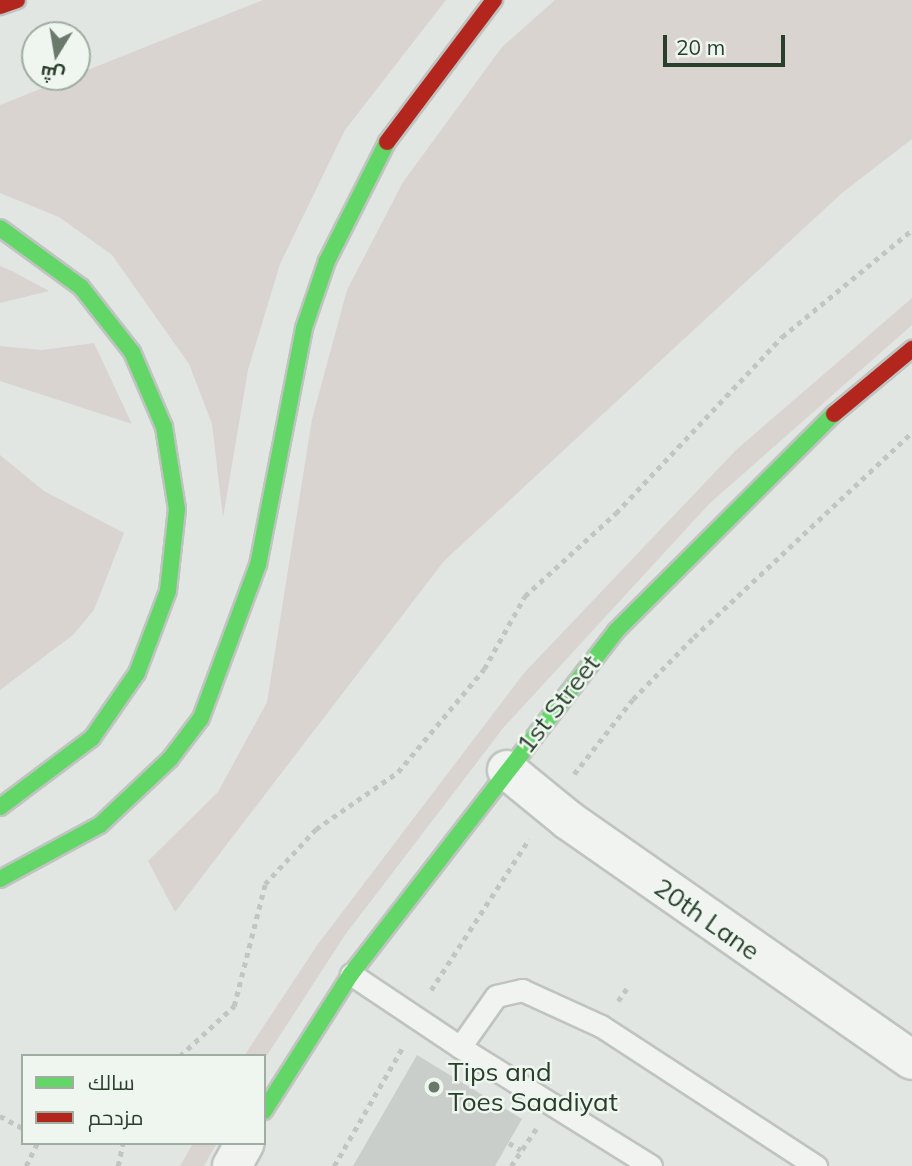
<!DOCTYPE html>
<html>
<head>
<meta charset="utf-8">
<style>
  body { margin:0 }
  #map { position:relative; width:912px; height:1166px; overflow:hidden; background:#e2e6e2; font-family:Mulish,Cairo,sans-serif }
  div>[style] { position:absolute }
  .green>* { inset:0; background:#d9d4d0 }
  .building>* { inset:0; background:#caceca }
  .path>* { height:4.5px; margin-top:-2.25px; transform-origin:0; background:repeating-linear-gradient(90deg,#c2c6c2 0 5px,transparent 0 10px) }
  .roads { filter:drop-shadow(2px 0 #c0c4c0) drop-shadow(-2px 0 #c0c4c0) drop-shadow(0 2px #c0c4c0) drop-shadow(0 -2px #c0c4c0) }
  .lane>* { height:21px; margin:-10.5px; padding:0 10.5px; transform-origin:10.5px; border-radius:10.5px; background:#f1f3f1 }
  .street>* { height:38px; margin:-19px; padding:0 19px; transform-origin:19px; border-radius:19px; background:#f1f3f1 }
  .fast>* { height:16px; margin:-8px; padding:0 8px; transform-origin:8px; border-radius:8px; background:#63d668 }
  .jam>* { height:16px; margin:-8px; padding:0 8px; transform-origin:8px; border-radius:8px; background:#b3261e }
  .dots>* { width:19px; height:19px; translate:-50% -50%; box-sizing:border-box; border:4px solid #eff6ef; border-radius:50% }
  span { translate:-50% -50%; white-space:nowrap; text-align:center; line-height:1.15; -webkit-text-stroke:5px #eff6ef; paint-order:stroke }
  .street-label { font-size:26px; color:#293f2c }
  .poi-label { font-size:26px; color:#293f2c }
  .left { translate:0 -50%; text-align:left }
  .legend { position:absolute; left:21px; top:1054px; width:245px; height:91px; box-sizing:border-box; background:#eff6ef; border:2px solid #a0ada1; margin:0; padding:9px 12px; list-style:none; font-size:21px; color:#293f2c }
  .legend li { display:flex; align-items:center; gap:14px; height:35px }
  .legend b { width:35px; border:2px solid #a0ada1 }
  .north { position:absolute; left:21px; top:21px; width:70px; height:70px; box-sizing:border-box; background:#eff6ef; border:2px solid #a0ada1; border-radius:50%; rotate:191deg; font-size:19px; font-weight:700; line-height:28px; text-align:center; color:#293f2c }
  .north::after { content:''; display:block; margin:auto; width:24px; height:32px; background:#6a796c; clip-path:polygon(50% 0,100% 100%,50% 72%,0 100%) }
  .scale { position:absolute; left:663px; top:35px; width:122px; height:32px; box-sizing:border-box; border:4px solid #293f2c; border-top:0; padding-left:9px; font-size:21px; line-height:24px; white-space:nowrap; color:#293f2c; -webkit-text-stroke:5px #eff6ef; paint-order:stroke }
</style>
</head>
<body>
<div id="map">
  <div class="green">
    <div style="clip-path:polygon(263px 0,446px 0,345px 130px,280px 264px,248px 370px,223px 518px,212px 424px,189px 364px,112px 255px,59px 217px,0 193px,0 105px)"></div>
    <div style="clip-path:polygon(555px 0,912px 0,912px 139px,842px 193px,444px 561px,175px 912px,148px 861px,218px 792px,267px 702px,312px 419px,347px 290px,403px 182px,502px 47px)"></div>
    <div style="clip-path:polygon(0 266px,12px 271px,49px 291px,0 303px)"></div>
    <div style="clip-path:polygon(912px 298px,912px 325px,709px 504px,504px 727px,345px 935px,264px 1060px,244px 1056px,318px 944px,524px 673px,736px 450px)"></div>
    <div style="clip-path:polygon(94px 343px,132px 424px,0 381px,0 346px,42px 350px)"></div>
    <div style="clip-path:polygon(0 455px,44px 491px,124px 533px,94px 610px,73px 635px,0 690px)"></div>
    <div style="clip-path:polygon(193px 1143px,217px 1143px,204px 1166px,180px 1166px)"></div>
  </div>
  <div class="building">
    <div style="clip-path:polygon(417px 1055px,522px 1119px,495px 1166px,353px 1166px)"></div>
  </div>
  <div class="path">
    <div style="left:574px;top:774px;width:95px;rotate:-51.8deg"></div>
    <div style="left:633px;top:699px;width:87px;rotate:-45.5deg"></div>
    <div style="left:694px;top:637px;width:299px;rotate:-43.2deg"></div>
    <div style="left:431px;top:990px;width:180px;rotate:-57deg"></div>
    <div style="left:618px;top:1001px;width:19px;rotate:-55deg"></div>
    <div style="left:180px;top:1056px;width:74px;rotate:-42.8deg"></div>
    <div style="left:234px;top:1006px;width:126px;rotate:-75.7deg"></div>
    <div style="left:265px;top:884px;width:75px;rotate:-47.2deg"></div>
    <div style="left:316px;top:829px;width:100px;rotate:-34.8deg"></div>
    <div style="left:398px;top:772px;width:134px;rotate:-50.1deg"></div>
    <div style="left:484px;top:669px;width:84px;rotate:-60.7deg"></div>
    <div style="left:525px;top:596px;width:123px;rotate:-42.4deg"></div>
    <div style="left:616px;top:513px;width:242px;rotate:-46.7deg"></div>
    <div style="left:782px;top:337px;width:168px;rotate:-39.5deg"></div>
    <div style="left:0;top:1116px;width:26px;rotate:28deg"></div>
    <div style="left:509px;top:1143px;width:14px;rotate:30deg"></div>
    <div style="left:26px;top:1166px;width:25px;rotate:-64deg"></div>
    <div style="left:118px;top:1166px;width:24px;rotate:-78deg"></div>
    <div style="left:334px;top:1166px;width:140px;rotate:-60deg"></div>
    <div style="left:511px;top:1166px;width:45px;rotate:-56deg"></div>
  </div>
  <div class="roads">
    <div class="lane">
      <div style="left:351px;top:974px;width:131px;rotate:33.8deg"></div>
      <div style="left:651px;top:1166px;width:225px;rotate:-148.1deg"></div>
      <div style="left:460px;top:1047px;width:62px;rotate:-54.8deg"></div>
      <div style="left:496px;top:996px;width:27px;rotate:-13deg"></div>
      <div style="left:522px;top:990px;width:87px;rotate:24.5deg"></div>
      <div style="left:601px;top:1026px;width:257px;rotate:33.1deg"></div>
    </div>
    <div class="street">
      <div style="left:507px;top:770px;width:79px;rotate:39.3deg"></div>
      <div style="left:568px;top:820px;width:419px;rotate:34.9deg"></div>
      <div style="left:232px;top:1166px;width:26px;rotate:-61deg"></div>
    </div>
    <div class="fast">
      <div style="left:0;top:228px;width:100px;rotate:36.1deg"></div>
      <div style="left:81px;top:287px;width:83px;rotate:51.9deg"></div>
      <div style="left:132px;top:352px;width:82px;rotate:66.9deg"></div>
      <div style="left:164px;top:427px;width:83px;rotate:81deg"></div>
      <div style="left:177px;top:509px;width:82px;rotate:96.3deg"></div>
      <div style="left:168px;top:591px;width:88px;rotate:110.7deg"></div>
      <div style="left:137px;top:673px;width:79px;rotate:124.7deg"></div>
      <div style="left:92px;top:738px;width:115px;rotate:143.1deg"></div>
      <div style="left:0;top:879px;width:114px;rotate:-28.4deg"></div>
      <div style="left:100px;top:825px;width:96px;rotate:-43.3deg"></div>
      <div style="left:170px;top:759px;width:51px;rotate:-52.9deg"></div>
      <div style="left:201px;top:718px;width:163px;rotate:-69.6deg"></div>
      <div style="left:258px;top:565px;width:241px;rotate:-79deg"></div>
      <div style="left:304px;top:328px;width:71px;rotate:-71.1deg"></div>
      <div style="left:327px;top:261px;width:133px;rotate:-63.2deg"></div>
      <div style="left:264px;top:1111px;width:162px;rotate:-57.6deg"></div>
      <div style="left:351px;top:974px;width:433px;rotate:-52.3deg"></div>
      <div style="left:616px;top:631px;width:308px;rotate:-44.9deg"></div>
    </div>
    <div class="jam">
      <div style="left:0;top:6px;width:18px;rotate:-19deg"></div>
      <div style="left:387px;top:142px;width:178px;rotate:-53deg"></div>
      <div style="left:834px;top:414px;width:102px;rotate:-39.8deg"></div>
    </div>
  </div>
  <div class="dots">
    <div style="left:434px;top:1087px;background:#6a796c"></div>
  </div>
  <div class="street-label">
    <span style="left:558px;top:704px;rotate:-52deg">1st Street</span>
    <span style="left:707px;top:919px;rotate:35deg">20th Lane</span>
  </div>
  <div class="poi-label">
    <span class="left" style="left:448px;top:1087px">Tips and<br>Toes Saadiyat</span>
  </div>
  <ul class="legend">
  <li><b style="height:9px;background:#63d668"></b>سالك</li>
  <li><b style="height:9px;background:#b3261e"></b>مزدحم</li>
  </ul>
  <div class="north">ش</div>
  <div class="scale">20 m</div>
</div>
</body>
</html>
